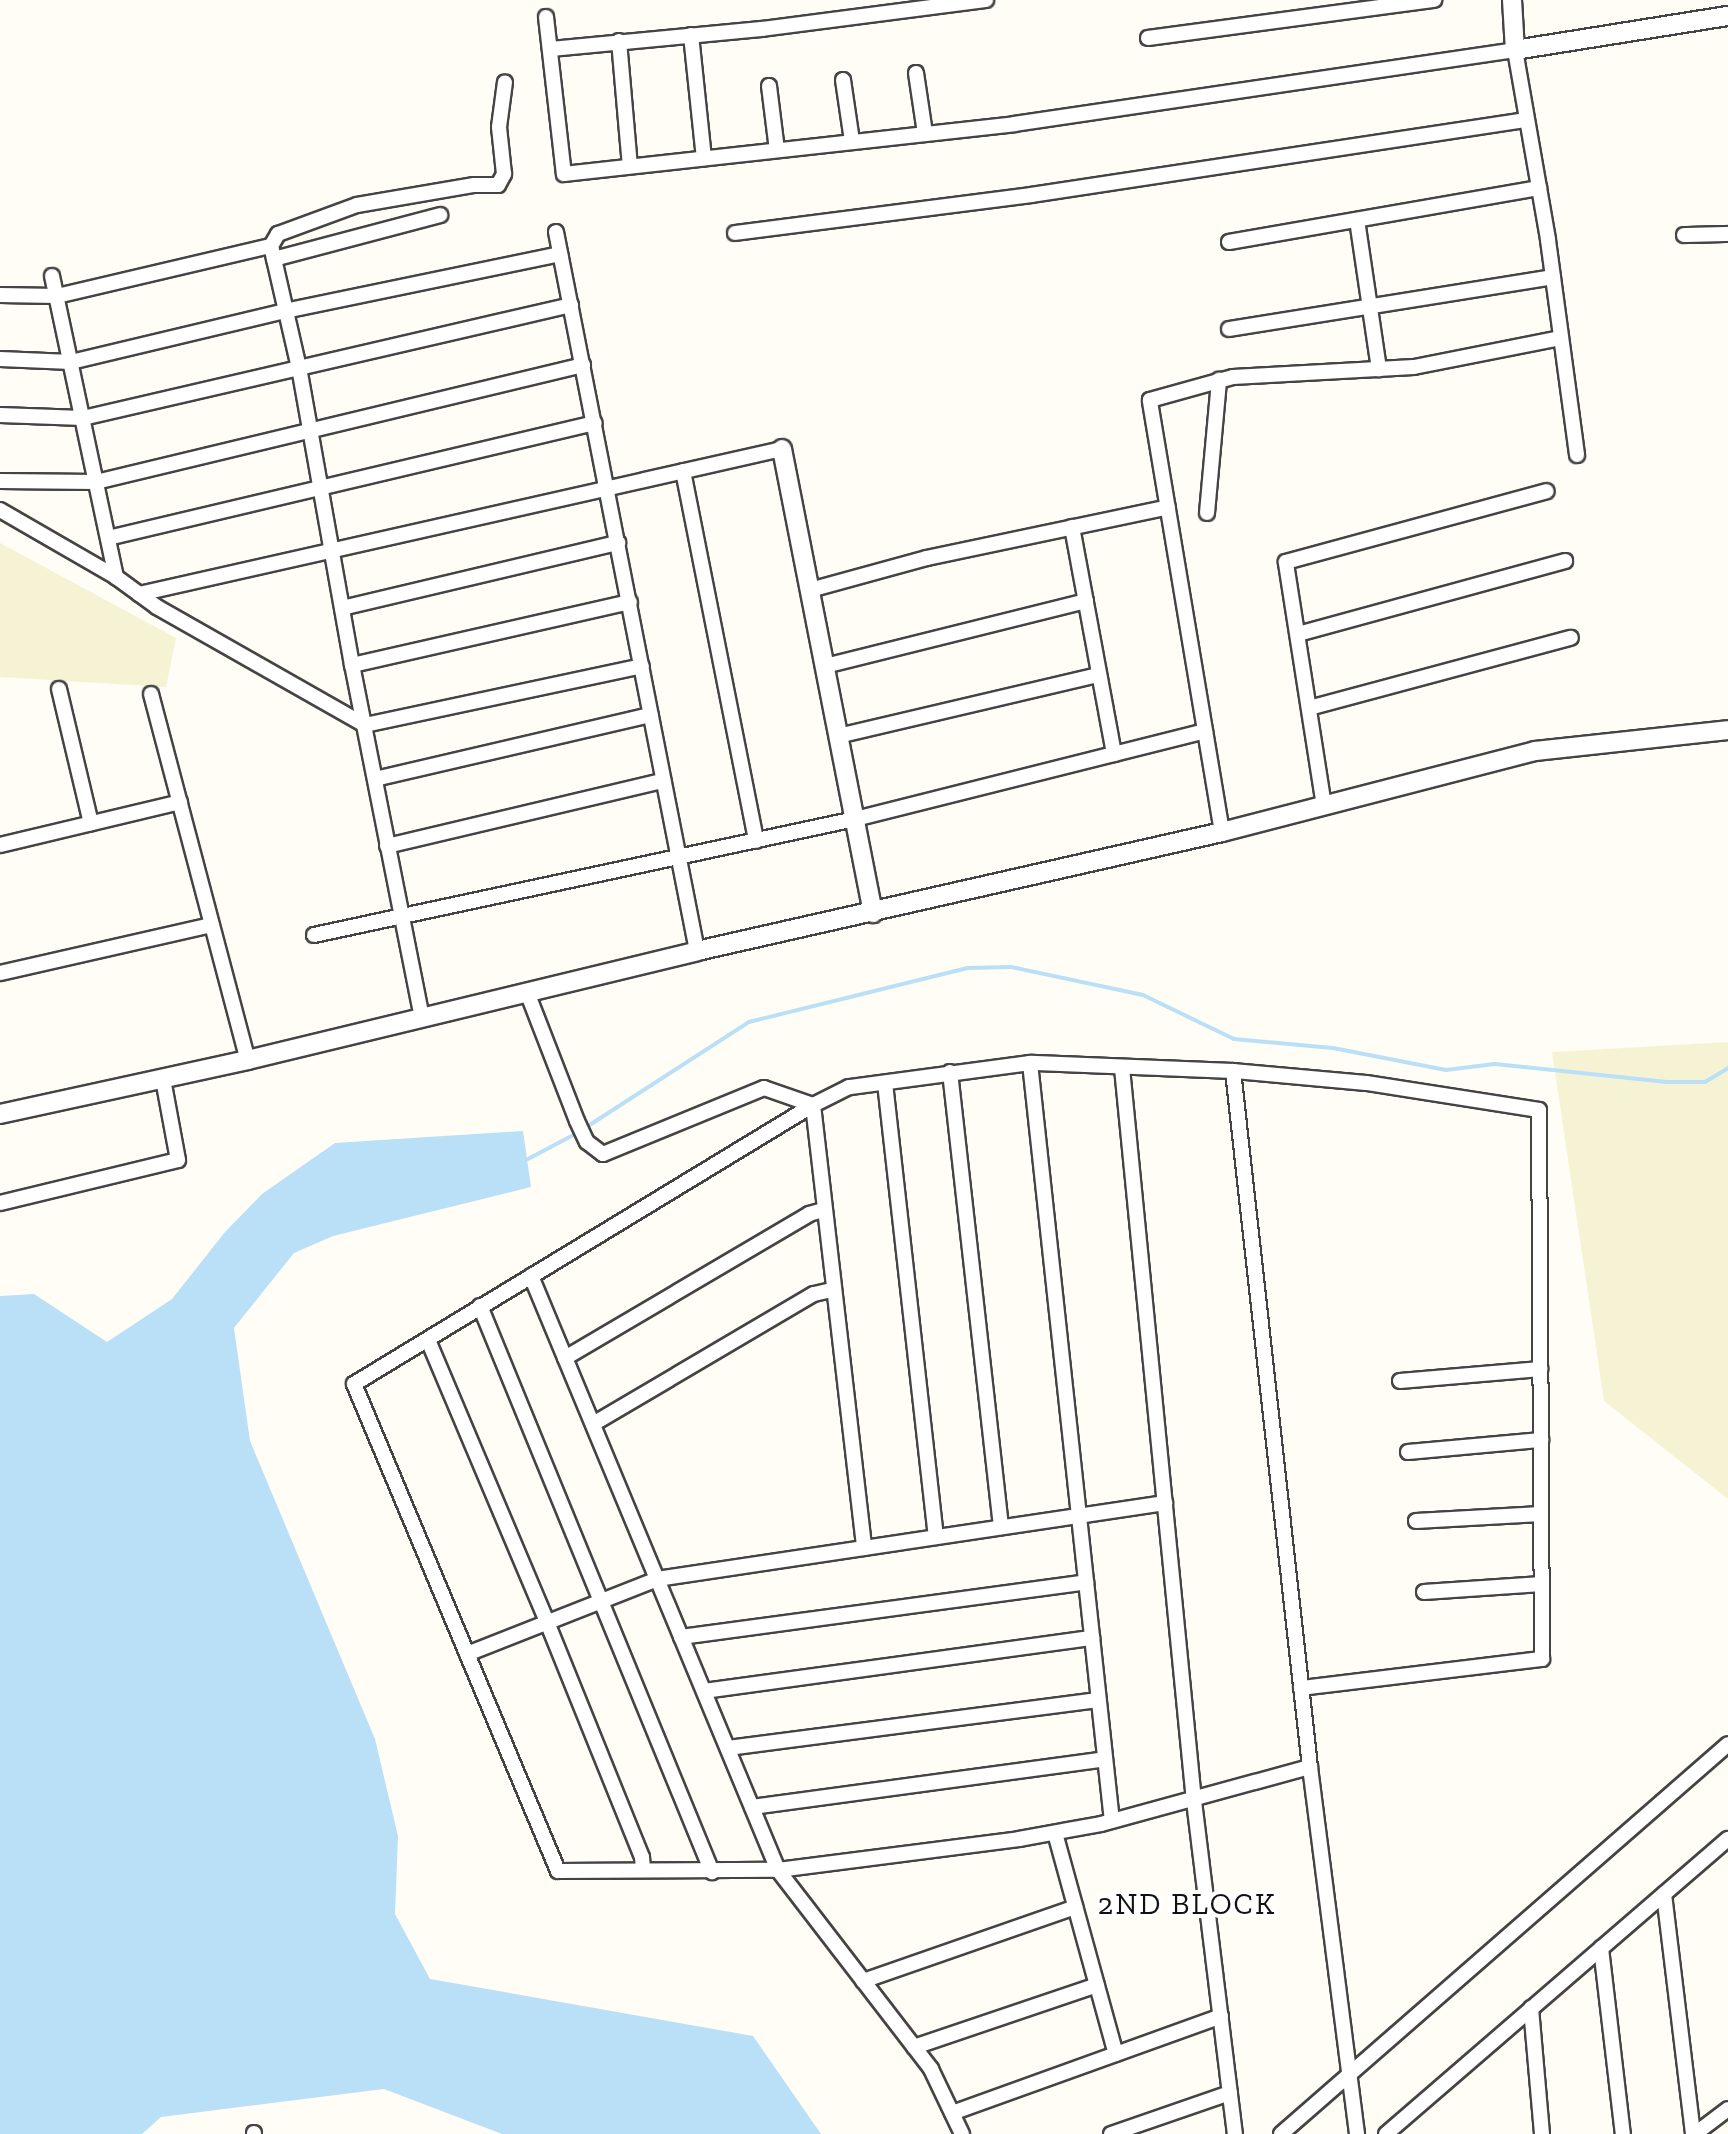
<!DOCTYPE html>
<html>
<head>
<meta charset="utf-8">
<style>
  body { margin:0 }
  #map { position:relative; width:1728px; height:2134px; overflow:hidden; background:#fffdf5; font-family:"Zilla Slab",serif }
  div>[style] { position:absolute }
  .farmland>* { inset:0; background:#f6f3d4 }
  .water>* { inset:0; background:#b9e0f7 }
  .stream>* { height:4px; margin:-2px; padding:0 2px; transform-origin:2px; border-radius:2px; background:#b9e0f7 }
  .roads { filter:drop-shadow(2px 0 #444) drop-shadow(-2px 0 #444) drop-shadow(0 2px #444) drop-shadow(0 -2px #444) }
  .minor>* { height:14px; margin:-7px; padding:0 7px; transform-origin:7px; border-radius:7px; background:#fff }
  .tertiary>* { height:18px; margin:-9px; padding:0 9px; transform-origin:9px; border-radius:9px; background:#fff }
  span { translate:-50% -50%; white-space:nowrap; text-align:center; line-height:1.15; -webkit-text-stroke:8px #fff; paint-order:stroke }
  .quarter-label { font-size:30px; color:#111; letter-spacing:2px }
</style>
</head>
<body>
<div id="map">
  <div class="farmland">
    <div style="clip-path:polygon(0 543px,176px 638px,166px 687px,0 677px)"></div>
    <div style="clip-path:polygon(1728px 1042px,1728px 1499px,1604px 1401px,1552px 1052px)"></div>
  </div>
  <div class="water">
    <div style="clip-path:polygon(523px 1131px,531px 1187px,333px 1236px,294px 1253px,234px 1328px,250px 1441px,375px 1739px,398px 1836px,395px 1914px,430px 1979px,753px 2036px,821px 2134px,502px 2134px,384px 2089px,161px 2117px,142px 2134px,0 2134px,0 1296px,34px 1294px,107px 1342px,172px 1299px,225px 1232px,262px 1194px,335px 1143px)"></div>
  </div>
  <div class="stream">
    <div style="left:585px;top:1128px;width:195px;rotate:-32.9deg"></div>
    <div style="left:749px;top:1022px;width:225px;rotate:-13.9deg"></div>
    <div style="left:967px;top:968px;width:44px;rotate:-1.3deg"></div>
    <div style="left:1011px;top:967px;width:135px;rotate:12deg"></div>
    <div style="left:1143px;top:995px;width:101px;rotate:25.8deg"></div>
    <div style="left:1234px;top:1039px;width:99px;rotate:5.2deg"></div>
    <div style="left:1333px;top:1048px;width:115px;rotate:11deg"></div>
    <div style="left:1446px;top:1070px;width:49px;rotate:-7deg"></div>
    <div style="left:1495px;top:1064px;width:173px;rotate:6deg"></div>
    <div style="left:1667px;top:1082px;width:38px"></div>
    <div style="left:1705px;top:1082px;width:27px;rotate:-31deg"></div>
    <div style="left:528px;top:1159px;width:55px;rotate:-28deg"></div>
  </div>
  <div class="roads">
    <div class="minor">
      <div style="left:546px;top:17px;width:158px;rotate:83.5deg"></div>
      <div style="left:564px;top:174px;width:453px;rotate:-6.3deg"></div>
      <div style="left:1014px;top:124px;width:506px;rotate:-8.4deg"></div>
      <div style="left:1515px;top:50px;width:193px;rotate:80.1deg"></div>
      <div style="left:1548px;top:240px;width:217px;rotate:82.3deg"></div>
      <div style="left:691px;top:35px;width:124px;rotate:84deg"></div>
      <div style="left:1148px;top:38px;width:289px;rotate:-7.6deg"></div>
      <div style="left:619px;top:41px;width:125px;rotate:85deg"></div>
      <div style="left:550px;top:49px;width:213px;rotate:-5.4deg"></div>
      <div style="left:762px;top:29px;width:226px;rotate:-7.4deg"></div>
      <div style="left:916px;top:73px;width:61px;rotate:81.5deg"></div>
      <div style="left:843px;top:80px;width:62px;rotate:81.6deg"></div>
      <div style="left:769px;top:86px;width:64px;rotate:82.9deg"></div>
      <div style="left:1357px;top:220px;width:151px;rotate:81.6deg"></div>
      <div style="left:556px;top:232px;width:733px;rotate:78.9deg"></div>
      <div style="left:735px;top:233px;width:298px;rotate:-7.3deg"></div>
      <div style="left:1031px;top:195px;width:501px;rotate:-8.62deg"></div>
      <div style="left:1684px;top:235px;width:44px;rotate:-1.3deg"></div>
      <div style="left:1229px;top:242px;width:315px;rotate:-9.9deg"></div>
      <div style="left:274px;top:259px;width:172px;rotate:-14.8deg"></div>
      <div style="left:52px;top:276px;width:308px;rotate:78deg"></div>
      <div style="left:0;top:295px;width:57px;rotate:1deg"></div>
      <div style="left:57px;top:296px;width:220px;rotate:-13.2deg"></div>
      <div style="left:1229px;top:329px;width:328px;rotate:-9.1deg"></div>
      <div style="left:0;top:359px;width:71px;rotate:2.4deg"></div>
      <div style="left:71px;top:362px;width:220px;rotate:-13.4deg"></div>
      <div style="left:285px;top:311px;width:281px;rotate:-11.7deg"></div>
      <div style="left:0;top:415px;width:83px;rotate:2.1deg"></div>
      <div style="left:83px;top:418px;width:501px;rotate:-13.04deg"></div>
      <div style="left:683px;top:471px;width:377px;rotate:78.8deg"></div>
      <div style="left:0;top:481px;width:96px;rotate:0.6deg"></div>
      <div style="left:96px;top:482px;width:501px;rotate:-13.51deg"></div>
      <div style="left:0;top:510px;width:134px;rotate:30deg"></div>
      <div style="left:116px;top:577px;width:51px;rotate:36.2deg"></div>
      <div style="left:157px;top:607px;width:239px;rotate:29.6deg"></div>
      <div style="left:365px;top:725px;width:283px;rotate:-12deg"></div>
      <div style="left:1207px;top:513px;width:134px;rotate:-84.8deg"></div>
      <div style="left:1072px;top:527px;width:231px;rotate:79.5deg"></div>
      <div style="left:108px;top:538px;width:500px;rotate:-13.29deg"></div>
      <div style="left:810px;top:590px;width:121px;rotate:-15.3deg"></div>
      <div style="left:927px;top:558px;width:246px;rotate:-11.9deg"></div>
      <div style="left:139px;top:594px;width:659px;rotate:-12.71deg"></div>
      <div style="left:342px;top:608px;width:284px;rotate:-13.3deg"></div>
      <div style="left:1298px;top:634px;width:277px;rotate:-15.3deg"></div>
      <div style="left:352px;top:665px;width:285px;rotate:-12.8deg"></div>
      <div style="left:825px;top:666px;width:269px;rotate:-14deg"></div>
      <div style="left:59px;top:689px;width:138px;rotate:76.6deg"></div>
      <div style="left:151px;top:694px;width:379px;rotate:75.2deg"></div>
      <div style="left:1309px;top:708px;width:271px;rotate:-15deg"></div>
      <div style="left:838px;top:736px;width:268px;rotate:-13.2deg"></div>
      <div style="left:375px;top:779px;width:283px;rotate:-13.1deg"></div>
      <div style="left:1324px;top:806px;width:247px;rotate:-98.9deg"></div>
      <div style="left:1286px;top:562px;width:270px;rotate:-15.2deg"></div>
      <div style="left:1222px;top:832px;width:438px;rotate:-99.5deg"></div>
      <div style="left:1150px;top:400px;width:86px;rotate:-15.5deg"></div>
      <div style="left:1233px;top:377px;width:181px;rotate:-3.2deg"></div>
      <div style="left:1414px;top:367px;width:150px;rotate:-11.2deg"></div>
      <div style="left:0;top:845px;width:185px;rotate:-13.4deg"></div>
      <div style="left:387px;top:846px;width:284px;rotate:-13.3deg"></div>
      <div style="left:314px;top:935px;width:553px;rotate:-12.1deg"></div>
      <div style="left:855px;top:819px;width:361px;rotate:-14.1deg"></div>
      <div style="left:0;top:973px;width:217px;rotate:-12.8deg"></div>
      <div style="left:527px;top:992px;width:138px;rotate:68.8deg"></div>
      <div style="left:577px;top:1121px;width:23px;rotate:65deg"></div>
      <div style="left:587px;top:1142px;width:20px;rotate:37deg"></div>
      <div style="left:603px;top:1154px;width:174px;rotate:-22.3deg"></div>
      <div style="left:764px;top:1088px;width:52px;rotate:19.1deg"></div>
      <div style="left:813px;top:1105px;width:446px;rotate:83.4deg"></div>
      <div style="left:422px;top:1018px;width:360px;rotate:-101.2deg"></div>
      <div style="left:352px;top:665px;width:302px;rotate:-100.1deg"></div>
      <div style="left:299px;top:368px;width:125px;rotate:-102.9deg"></div>
      <div style="left:271px;top:246px;width:14px;rotate:-60deg"></div>
      <div style="left:278px;top:234px;width:84px;rotate:-20.2deg"></div>
      <div style="left:357px;top:205px;width:119px;rotate:-9.7deg"></div>
      <div style="left:474px;top:185px;width:24px"></div>
      <div style="left:498px;top:185px;width:13px;rotate:-61deg"></div>
      <div style="left:504px;top:174px;width:47px;rotate:-96.1deg"></div>
      <div style="left:499px;top:127px;width:45px;rotate:-82.4deg"></div>
      <div style="left:1030px;top:1063px;width:762px;rotate:83.83deg"></div>
      <div style="left:1122px;top:1068px;width:737px;rotate:84.39deg"></div>
      <div style="left:1194px;top:1801px;width:336px;rotate:83deg"></div>
      <div style="left:1233px;top:1071px;width:700px;rotate:83.69deg"></div>
      <div style="left:1310px;top:1767px;width:370px;rotate:82.7deg"></div>
      <div style="left:950px;top:1072px;width:458px;rotate:83.6deg"></div>
      <div style="left:885px;top:1083px;width:457px;rotate:83.6deg"></div>
      <div style="left:0;top:1203px;width:183px;rotate:-13.6deg"></div>
      <div style="left:178px;top:1160px;width:82px;rotate:-100.5deg"></div>
      <div style="left:531px;top:1276px;width:643px;rotate:67.42deg"></div>
      <div style="left:778px;top:1870px;width:251px;rotate:52.4deg"></div>
      <div style="left:931px;top:2069px;width:72px;rotate:64.5deg"></div>
      <div style="left:480px;top:1306px;width:612px;rotate:67.71deg"></div>
      <div style="left:428px;top:1340px;width:306px;rotate:67.1deg"></div>
      <div style="left:547px;top:1622px;width:253px;rotate:68deg"></div>
      <div style="left:642px;top:1857px;width:11px;rotate:85deg"></div>
      <div style="left:565px;top:1358px;width:283px;rotate:-30.5deg"></div>
      <div style="left:809px;top:1214px;width:15px;rotate:-16deg"></div>
      <div style="left:1400px;top:1381px;width:141px;rotate:-4.9deg"></div>
      <div style="left:593px;top:1424px;width:256px;rotate:-30.5deg"></div>
      <div style="left:814px;top:1294px;width:18px;rotate:-13deg"></div>
      <div style="left:1408px;top:1452px;width:134px;rotate:-5.2deg"></div>
      <div style="left:1416px;top:1521px;width:125px;rotate:-3.2deg"></div>
      <div style="left:1424px;top:1592px;width:118px;rotate:-3.9deg"></div>
      <div style="left:681px;top:1637px;width:409px;rotate:-7.7deg"></div>
      <div style="left:467px;top:1654px;width:204px;rotate:-21.5deg"></div>
      <div style="left:657px;top:1579px;width:514px;rotate:-8.51deg"></div>
      <div style="left:1301px;top:1688px;width:243px;rotate:-6.9deg"></div>
      <div style="left:1542px;top:1659px;width:549px;rotate:-90.31deg"></div>
      <div style="left:1539px;top:1110px;width:175px;rotate:-171.1deg"></div>
      <div style="left:1366px;top:1083px;width:134px;rotate:-174.8deg"></div>
      <div style="left:1233px;top:1071px;width:203px;rotate:-177.7deg"></div>
      <div style="left:1030px;top:1063px;width:183px;rotate:172.4deg"></div>
      <div style="left:849px;top:1087px;width:40px;rotate:153.4deg"></div>
      <div style="left:813px;top:1105px;width:537px;rotate:148.71deg"></div>
      <div style="left:354px;top:1384px;width:528px;rotate:67.27deg"></div>
      <div style="left:558px;top:1871px;width:220px;rotate:-0.3deg"></div>
      <div style="left:778px;top:1870px;width:243px;rotate:-7.3deg"></div>
      <div style="left:1019px;top:1839px;width:83px;rotate:-10.4deg"></div>
      <div style="left:1101px;top:1824px;width:217px;rotate:-15.3deg"></div>
      <div style="left:704px;top:1691px;width:392px;rotate:-7.8deg"></div>
      <div style="left:728px;top:1748px;width:373px;rotate:-7.4deg"></div>
      <div style="left:752px;top:1807px;width:356px;rotate:-7.7deg"></div>
      <div style="left:1055px;top:1833px;width:229px;rotate:74.6deg"></div>
      <div style="left:1664px;top:1894px;width:242px;rotate:83.1deg"></div>
      <div style="left:1601px;top:1948px;width:187px;rotate:83.3deg"></div>
      <div style="left:863px;top:1981px;width:225px;rotate:-19.2deg"></div>
      <div style="left:1531px;top:2008px;width:126px;rotate:85deg"></div>
      <div style="left:914px;top:2047px;width:193px;rotate:-18.7deg"></div>
      <div style="left:952px;top:2113px;width:286px;rotate:-19.8deg"></div>
      <div style="left:254px;top:2133px;width:1px;rotate:90deg"></div>
      <div style="left:1111px;top:2134px;width:126px;rotate:-19deg"></div>
      <div style="left:1281px;top:2134px;width:593px;rotate:-41.1deg"></div>
      <div style="left:1386px;top:2134px;width:452px;rotate:-40.8deg"></div>
      <div style="left:1695px;top:2134px;width:41px;rotate:-37.1deg"></div>
    </div>
    <div class="tertiary">
      <div style="left:1512px;top:0;width:50px;rotate:86.6deg"></div>
      <div style="left:1515px;top:50px;width:216px;rotate:-9.1deg"></div>
      <div style="left:782px;top:449px;width:473px;rotate:78.9deg"></div>
      <div style="left:0;top:1114px;width:254px;rotate:-12.3deg"></div>
      <div style="left:248px;top:1060px;width:462px;rotate:-13.6deg"></div>
      <div style="left:697px;top:951px;width:538px;rotate:-12.77deg"></div>
      <div style="left:1222px;top:832px;width:323px;rotate:-14.5deg"></div>
      <div style="left:1535px;top:751px;width:194px;rotate:-6.2deg"></div>
    </div>
  </div>
  <div class="quarter-label">
    <span style="left:1187px;top:1904px">2ND BLOCK</span>
  </div>
</div>
</body>
</html>
